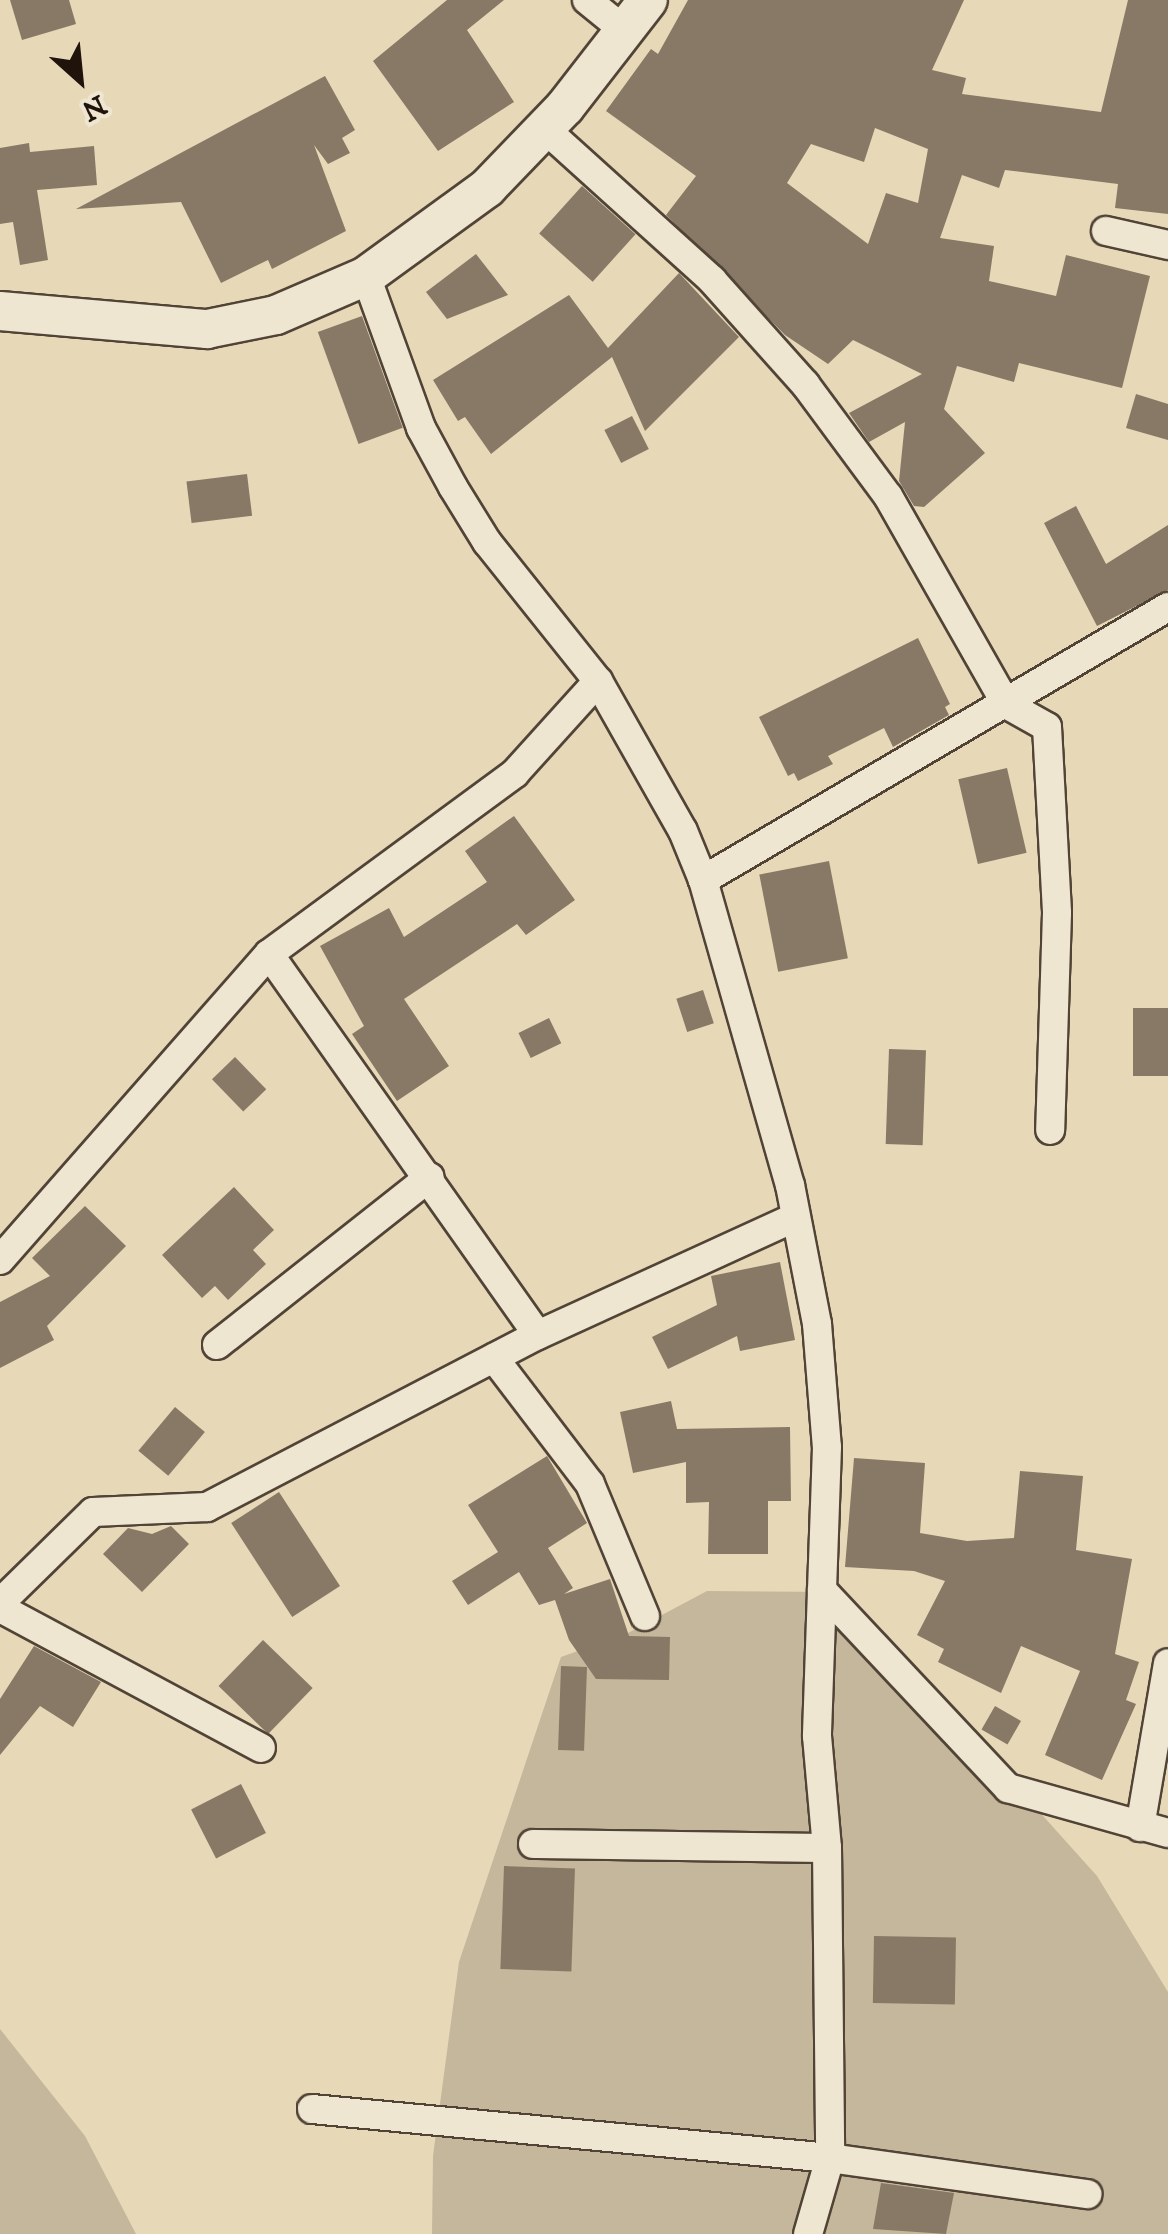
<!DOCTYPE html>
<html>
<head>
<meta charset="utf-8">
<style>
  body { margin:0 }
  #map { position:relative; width:1168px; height:2234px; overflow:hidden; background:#e7d8b8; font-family:"IM FELL DW Pica",serif }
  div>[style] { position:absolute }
  .green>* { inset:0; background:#c5b79b }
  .building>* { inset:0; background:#877965; transform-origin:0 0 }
  .roads { filter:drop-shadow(2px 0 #514437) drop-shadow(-2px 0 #514437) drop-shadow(0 2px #514437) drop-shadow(0 -2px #514437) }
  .street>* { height:28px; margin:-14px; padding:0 14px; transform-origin:14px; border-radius:14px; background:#efe6d1 }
  .secondary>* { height:38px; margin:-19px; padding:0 19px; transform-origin:19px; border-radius:19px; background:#efe6d1 }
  span { translate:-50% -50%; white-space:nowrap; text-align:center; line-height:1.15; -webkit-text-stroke:10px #efe6d1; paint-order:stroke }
  .north { position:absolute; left:30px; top:30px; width:100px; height:100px; -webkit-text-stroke:8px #efe6d1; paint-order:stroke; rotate:153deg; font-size:28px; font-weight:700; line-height:40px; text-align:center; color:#1f130c }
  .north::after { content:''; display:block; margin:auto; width:35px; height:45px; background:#1f130c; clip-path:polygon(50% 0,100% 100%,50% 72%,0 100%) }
</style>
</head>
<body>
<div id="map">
  <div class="green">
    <div style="clip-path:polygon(707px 1591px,842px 1592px,1097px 1876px,1168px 1992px,1168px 2234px,432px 2234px,433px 2156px,459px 1962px,561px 1657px,628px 1633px)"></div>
    <div style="clip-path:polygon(0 2029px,85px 2136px,136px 2234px,0 2234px)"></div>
  </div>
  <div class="building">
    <div style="clip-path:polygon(10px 0,69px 0,76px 24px,22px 40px)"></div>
    <div style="clip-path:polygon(447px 0,504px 0,467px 30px,514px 102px,438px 151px,373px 61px)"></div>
    <div style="clip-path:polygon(evenodd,688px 0,964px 0,932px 70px,966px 78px,962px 94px,1101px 112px,1128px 0,1168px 0,1168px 214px,1115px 208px,1118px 184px,1005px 170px,999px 188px,962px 175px,940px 238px,994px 246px,989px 281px,1056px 296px,1066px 255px,1150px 276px,1122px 388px,1019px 363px,1014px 382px,957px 366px,944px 409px,985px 453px,924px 507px,914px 506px,899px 481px,905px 422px,869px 442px,849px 413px,922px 374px,853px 340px,828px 364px,785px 335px,666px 215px,696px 176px,606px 111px,651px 49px,658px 54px,688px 0,875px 128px,928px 149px,918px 203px,886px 193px,868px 244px,787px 183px,811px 144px,864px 162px,875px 128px)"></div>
    <div style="clip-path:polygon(325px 76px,355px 130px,342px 138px,350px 153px,328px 164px,314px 145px,346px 231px,272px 269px,268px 260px,221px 283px,181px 202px,76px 209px)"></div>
    <div style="clip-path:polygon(29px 143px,30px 152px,94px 146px,97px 185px,37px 190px,48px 260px,20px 265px,13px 222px,0 224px,0 148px)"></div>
    <div style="left:582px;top:186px;width:72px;height:64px;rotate:42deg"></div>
    <div style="clip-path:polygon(476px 254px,508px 295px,447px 319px,426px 292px)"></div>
    <div style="clip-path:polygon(679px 273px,739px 337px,645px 431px,612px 357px,491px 454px,465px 417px,458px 421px,433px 380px,569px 295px,608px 348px)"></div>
    <div style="left:362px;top:316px;width:119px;height:47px;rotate:70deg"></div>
    <div style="clip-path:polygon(1136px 394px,1168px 404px,1168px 440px,1126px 428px)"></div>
    <div style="left:632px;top:416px;width:37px;height:31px;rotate:63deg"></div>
    <div style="left:247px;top:474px;width:42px;height:61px;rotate:83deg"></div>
    <div style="clip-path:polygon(1076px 506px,1106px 564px,1168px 525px,1168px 590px,1097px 626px,1044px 523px)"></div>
    <div style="clip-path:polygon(918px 638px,950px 704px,945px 707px,949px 715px,893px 747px,884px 728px,828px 756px,833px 764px,798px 781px,794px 773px,788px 776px,759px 717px)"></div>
    <div style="left:1007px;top:768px;width:87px;height:50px;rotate:77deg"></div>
    <div style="clip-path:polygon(514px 816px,575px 900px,526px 935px,517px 924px,404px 999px,449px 1066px,397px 1101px,352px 1034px,364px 1026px,320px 946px,389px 908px,404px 937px,487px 882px,465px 851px)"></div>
    <div style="left:829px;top:861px;width:99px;height:71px;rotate:79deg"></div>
    <div style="left:703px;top:990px;width:35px;height:28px;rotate:72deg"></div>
    <div style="left:1168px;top:1008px;width:68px;height:35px;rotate:90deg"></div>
    <div style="left:549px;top:1018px;width:28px;height:34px;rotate:64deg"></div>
    <div style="left:889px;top:1049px;width:37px;height:95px;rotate:2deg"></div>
    <div style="left:235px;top:1057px;width:45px;height:32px;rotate:46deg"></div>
    <div style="clip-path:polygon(234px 1187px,274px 1230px,253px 1250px,266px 1264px,228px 1300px,215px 1286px,202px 1298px,162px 1255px)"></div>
    <div style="clip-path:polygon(85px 1206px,126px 1246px,47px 1326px,54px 1340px,0 1368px,0 1302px,50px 1276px,32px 1258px)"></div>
    <div style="clip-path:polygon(780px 1262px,795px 1340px,740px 1351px,737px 1336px,668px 1369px,652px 1337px,717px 1305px,711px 1276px)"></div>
    <div style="clip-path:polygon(671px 1401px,677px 1429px,790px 1427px,791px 1501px,768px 1501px,768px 1554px,708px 1554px,709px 1502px,686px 1503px,686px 1462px,633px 1473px,620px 1412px)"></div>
    <div style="left:175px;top:1407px;width:39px;height:57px;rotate:40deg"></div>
    <div style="clip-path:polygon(547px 1456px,587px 1523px,548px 1548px,573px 1588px,564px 1594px,610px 1579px,629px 1636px,670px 1637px,669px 1680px,596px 1679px,569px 1640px,555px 1600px,539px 1605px,519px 1572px,468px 1605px,452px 1581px,498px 1552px,468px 1505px)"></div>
    <div style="clip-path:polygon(854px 1458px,925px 1463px,920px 1533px,967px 1541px,1014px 1538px,1020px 1471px,1083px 1476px,1076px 1550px,1132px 1559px,1115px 1654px,1139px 1662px,1126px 1700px,1136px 1704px,1102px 1780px,1045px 1755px,1080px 1671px,1021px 1646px,1001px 1693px,938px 1662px,944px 1649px,917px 1635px,945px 1581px,914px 1571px,845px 1567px)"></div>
    <div style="left:279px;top:1492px;width:112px;height:57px;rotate:57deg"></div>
    <div style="clip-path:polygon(171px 1526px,189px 1544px,142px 1592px,103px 1554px,128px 1528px,152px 1534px)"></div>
    <div style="left:263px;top:1640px;width:69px;height:64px;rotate:44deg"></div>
    <div style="clip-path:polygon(34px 1646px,101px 1682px,73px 1727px,40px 1706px,0 1755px,0 1699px)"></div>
    <div style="left:561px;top:1666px;width:26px;height:84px;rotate:2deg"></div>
    <div style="left:995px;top:1706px;width:30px;height:27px;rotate:30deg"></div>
    <div style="left:241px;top:1784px;width:55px;height:56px;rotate:63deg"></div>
    <div style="left:504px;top:1866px;width:71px;height:103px;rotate:2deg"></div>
    <div style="left:874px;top:1936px;width:82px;height:67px;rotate:1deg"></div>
    <div style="clip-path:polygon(881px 2183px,954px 2193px,946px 2234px,873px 2229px)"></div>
  </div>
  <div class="roads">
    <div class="street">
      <div style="left:587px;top:0;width:48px;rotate:39deg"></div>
      <div style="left:544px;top:128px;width:227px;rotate:42.1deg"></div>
      <div style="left:712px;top:280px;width:140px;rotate:48.2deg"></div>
      <div style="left:805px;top:384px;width:139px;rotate:53.5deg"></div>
      <div style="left:888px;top:496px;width:239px;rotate:60.4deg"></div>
      <div style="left:1006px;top:704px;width:47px;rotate:29.3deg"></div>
      <div style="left:1047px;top:727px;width:186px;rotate:86.9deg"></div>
      <div style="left:1057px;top:913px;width:217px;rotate:91.8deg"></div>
      <div style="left:1106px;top:231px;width:64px;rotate:12.7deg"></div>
      <div style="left:366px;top:276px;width:162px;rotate:70.1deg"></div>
      <div style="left:421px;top:428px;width:67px;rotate:61.5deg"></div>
      <div style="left:453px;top:487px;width:65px;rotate:58.3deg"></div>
      <div style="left:487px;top:542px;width:178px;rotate:51.4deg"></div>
      <div style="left:598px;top:681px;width:172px;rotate:60.5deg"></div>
      <div style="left:683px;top:831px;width:53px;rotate:67.8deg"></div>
      <div style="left:703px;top:880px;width:317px;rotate:74.1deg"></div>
      <div style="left:790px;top:1185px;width:142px;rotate:79deg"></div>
      <div style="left:817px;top:1324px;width:123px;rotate:85.4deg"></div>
      <div style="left:827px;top:1447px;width:289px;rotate:92deg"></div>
      <div style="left:817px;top:1736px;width:112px;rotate:84.9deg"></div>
      <div style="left:827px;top:1848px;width:310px;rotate:89.4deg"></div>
      <div style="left:830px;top:2158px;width:79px;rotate:106.1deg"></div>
      <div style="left:703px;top:880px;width:539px;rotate:-30.42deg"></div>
      <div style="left:269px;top:954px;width:466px;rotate:54.8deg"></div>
      <div style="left:0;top:1260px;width:407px;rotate:-48.7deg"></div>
      <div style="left:269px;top:954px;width:305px;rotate:-36.3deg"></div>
      <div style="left:515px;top:773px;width:124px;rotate:-47.9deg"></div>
      <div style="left:217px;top:1345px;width:271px;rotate:-38.3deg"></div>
      <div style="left:494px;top:1358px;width:158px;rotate:52.7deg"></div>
      <div style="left:590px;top:1484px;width:143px;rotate:67.4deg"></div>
      <div style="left:822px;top:1590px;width:272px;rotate:46.8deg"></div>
      <div style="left:1008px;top:1788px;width:166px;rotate:15.7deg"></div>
      <div style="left:0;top:1603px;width:130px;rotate:-44.4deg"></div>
      <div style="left:93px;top:1512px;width:114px;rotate:-2.5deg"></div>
      <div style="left:207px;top:1507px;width:373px;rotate:-27.5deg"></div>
      <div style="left:538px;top:1335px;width:281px;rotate:-24.6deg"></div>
      <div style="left:0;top:1608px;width:296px;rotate:28.2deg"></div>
      <div style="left:1140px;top:1827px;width:166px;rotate:-80.3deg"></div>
      <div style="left:533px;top:1844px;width:294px;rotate:0.8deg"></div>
      <div style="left:312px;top:2109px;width:520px;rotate:5.4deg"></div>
      <div style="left:830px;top:2158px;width:260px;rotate:8deg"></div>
    </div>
    <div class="secondary">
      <div style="left:0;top:311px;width:208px;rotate:5deg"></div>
      <div style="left:207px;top:329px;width:70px;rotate:-11.5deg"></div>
      <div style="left:276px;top:315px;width:98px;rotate:-23.4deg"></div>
      <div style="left:366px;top:276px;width:150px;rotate:-36deg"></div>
      <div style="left:487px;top:188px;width:112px;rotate:-46.1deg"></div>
      <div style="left:565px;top:107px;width:135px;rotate:-52.2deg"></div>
    </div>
  </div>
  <div class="north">N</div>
</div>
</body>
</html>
